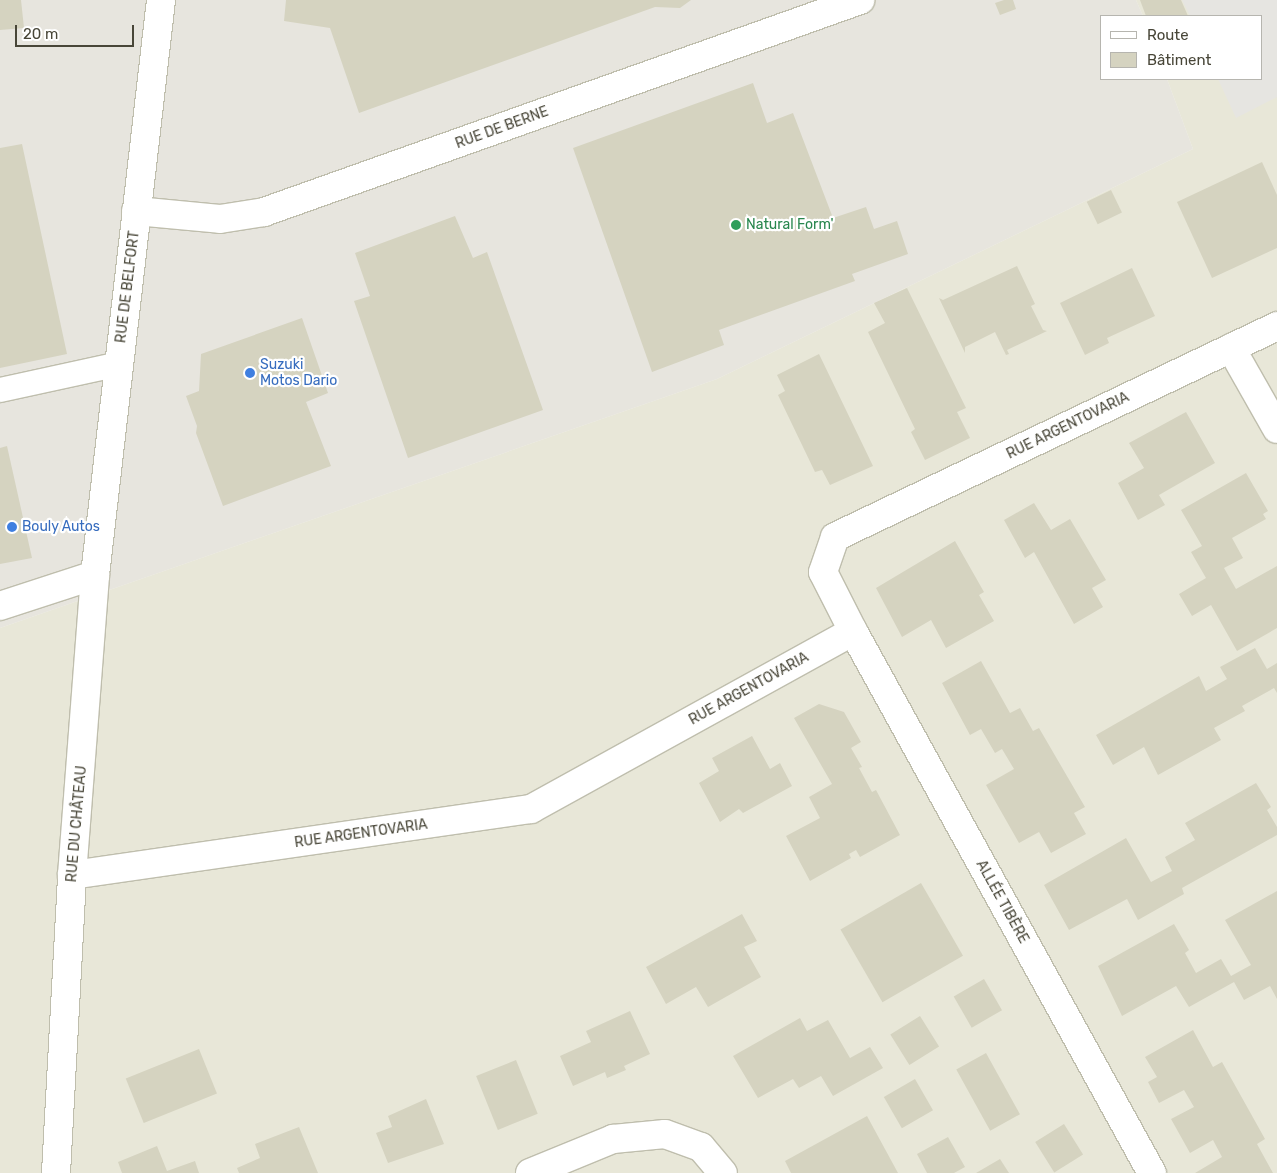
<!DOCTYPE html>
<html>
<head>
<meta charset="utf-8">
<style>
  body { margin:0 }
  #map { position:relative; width:1277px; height:1173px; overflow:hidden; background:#f4f4ea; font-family:Rubik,sans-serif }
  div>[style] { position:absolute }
  .residential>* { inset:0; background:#e8e7d8 }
  .industrial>* { inset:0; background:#e7e5de }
  .parking>* { inset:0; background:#e6e5e1 }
  .building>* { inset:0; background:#d5d3c0; transform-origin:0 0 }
  .roads { filter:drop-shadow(1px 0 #bfbead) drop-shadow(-1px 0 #bfbead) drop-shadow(0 1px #bfbead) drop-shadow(0 -1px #bfbead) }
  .lane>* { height:24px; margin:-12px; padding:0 12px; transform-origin:12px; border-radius:12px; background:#fff }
  .street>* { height:28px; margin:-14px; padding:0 14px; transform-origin:14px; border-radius:14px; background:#fff }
  .dots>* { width:14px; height:14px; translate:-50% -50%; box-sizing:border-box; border:2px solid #fff; border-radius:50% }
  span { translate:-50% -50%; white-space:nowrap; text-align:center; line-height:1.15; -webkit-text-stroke:4.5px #fff; paint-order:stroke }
  .street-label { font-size:14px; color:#484638 }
  .leisure-label { font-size:14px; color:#27864d }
  .left { translate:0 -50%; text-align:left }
  .shop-label { font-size:14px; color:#366cbe }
  .legend { position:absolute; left:1100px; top:15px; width:162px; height:65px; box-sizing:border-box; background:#fff; border:1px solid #b6b5af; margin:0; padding:6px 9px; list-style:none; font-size:15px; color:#484638 }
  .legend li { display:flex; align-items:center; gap:10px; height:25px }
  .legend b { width:25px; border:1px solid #b6b5af }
  .scale { position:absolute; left:15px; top:25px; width:119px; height:22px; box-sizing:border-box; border:2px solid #484638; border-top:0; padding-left:6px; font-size:15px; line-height:18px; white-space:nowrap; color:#484638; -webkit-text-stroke:4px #fff; paint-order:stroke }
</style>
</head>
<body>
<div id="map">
  <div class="residential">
    <div style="clip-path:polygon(1136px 0,1277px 0,1277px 1173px,0 1173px,0 628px,717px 379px,1193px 149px,1167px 79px,1261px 79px,1261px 16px,1143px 16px)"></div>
  </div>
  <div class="industrial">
    <div style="clip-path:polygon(0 0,1136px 0,1143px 16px,1101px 16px,1101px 79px,1167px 79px,1193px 149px,717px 379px,0 628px)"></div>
  </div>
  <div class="parking">
    <div style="clip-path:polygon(1182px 0,1277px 0,1277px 97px,1236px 118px,1218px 79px,1261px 79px,1261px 16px,1190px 16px)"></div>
  </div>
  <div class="building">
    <div style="clip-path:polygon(0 0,21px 0,24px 28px,0 30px)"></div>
    <div style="clip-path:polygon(286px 0,691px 0,680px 8px,655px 7px,359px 113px,330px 28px,284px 21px)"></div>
    <div style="clip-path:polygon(1004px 0,1013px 0,1016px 9px,1000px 15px,995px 3px)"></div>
    <div style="clip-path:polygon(1140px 0,1181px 0,1188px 16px,1146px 16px)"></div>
    <div style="clip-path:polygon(753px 83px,767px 123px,793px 113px,833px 218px,866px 207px,874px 229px,897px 221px,908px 254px,852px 274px,855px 281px,719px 330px,724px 345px,652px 372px,573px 148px)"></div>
    <div style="clip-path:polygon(22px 144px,67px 354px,0 368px,0 148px)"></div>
    <div style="clip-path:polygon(1262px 162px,1277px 195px,1277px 248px,1212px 278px,1177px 202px)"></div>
    <div style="left:1111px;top:190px;width:25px;height:27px;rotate:64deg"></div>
    <div style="clip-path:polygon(455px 216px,473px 258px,487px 252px,543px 410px,408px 458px,354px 301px,370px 296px,355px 253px)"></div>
    <div style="clip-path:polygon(1017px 266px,1035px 304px,1031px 306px,1043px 330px,1047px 331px,1007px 350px,1009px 354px,1006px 355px,995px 332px,965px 347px,965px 353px,939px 298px,943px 300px)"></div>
    <div style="clip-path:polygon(1132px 268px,1155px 316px,1107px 338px,1109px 343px,1085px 355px,1060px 303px)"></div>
    <div style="clip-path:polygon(907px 288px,966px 408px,957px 412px,970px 438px,925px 460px,911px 432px,915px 429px,868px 332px,885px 323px,874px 303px)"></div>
    <div style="clip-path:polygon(302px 318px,328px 393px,306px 402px,331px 466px,223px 506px,196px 433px,197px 426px,186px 396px,199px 391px,201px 354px)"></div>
    <div style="clip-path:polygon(819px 354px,873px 466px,830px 485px,822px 470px,815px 472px,778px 395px,785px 391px,777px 375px)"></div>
    <div style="clip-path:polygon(1186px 412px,1215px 463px,1159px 495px,1165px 505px,1138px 520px,1118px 483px,1144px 468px,1129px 443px)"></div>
    <div style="clip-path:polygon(7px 446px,32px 558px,0 564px,0 448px)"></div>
    <div style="clip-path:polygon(1246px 473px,1268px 511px,1263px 514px,1266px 519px,1232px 538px,1243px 558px,1224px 568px,1236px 589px,1277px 566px,1277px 628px,1237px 651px,1211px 605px,1192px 616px,1179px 594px,1206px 578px,1191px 552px,1202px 546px,1181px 510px)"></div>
    <div style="clip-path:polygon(1034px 503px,1051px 530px,1070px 519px,1106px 580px,1092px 588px,1103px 607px,1074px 624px,1034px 552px,1025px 558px,1004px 520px)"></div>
    <div style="clip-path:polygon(955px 541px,984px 592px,979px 595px,994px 621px,946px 648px,931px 620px,902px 637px,876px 588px)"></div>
    <div style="clip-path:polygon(1255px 648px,1267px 669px,1277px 663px,1277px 693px,1274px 688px,1242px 706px,1245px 711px,1214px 728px,1221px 740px,1158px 775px,1144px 747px,1113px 765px,1096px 735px,1199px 676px,1206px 691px,1227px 679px,1220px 667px)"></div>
    <div style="clip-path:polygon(981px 661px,1010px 713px,1020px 708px,1033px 731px,1039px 728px,1085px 807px,1074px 813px,1086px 834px,1051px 853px,1039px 832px,1019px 843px,986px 785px,1014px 769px,1002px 749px,995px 753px,981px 729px,970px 735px,942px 683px)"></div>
    <div style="clip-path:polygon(819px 704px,844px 712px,861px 742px,851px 748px,862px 767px,859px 768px,872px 792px,876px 790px,900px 835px,860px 857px,856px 850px,849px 854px,851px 858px,810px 881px,786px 836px,820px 818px,809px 797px,832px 784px,794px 718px)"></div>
    <div style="clip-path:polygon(752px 736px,770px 769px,780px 763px,792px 786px,743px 813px,739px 809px,720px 822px,699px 783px,719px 771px,712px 758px)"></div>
    <div style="clip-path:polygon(1256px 783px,1271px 807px,1267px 810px,1277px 827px,1277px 835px,1182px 888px,1184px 894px,1138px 920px,1127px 899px,1069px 930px,1044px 885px,1126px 838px,1151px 882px,1172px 871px,1165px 857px,1195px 840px,1185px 823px)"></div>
    <div style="left:921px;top:883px;width:84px;height:93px;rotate:60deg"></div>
    <div style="clip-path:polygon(1277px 891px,1277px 999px,1270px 986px,1244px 1000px,1234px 982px,1189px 1007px,1176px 986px,1122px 1016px,1098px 966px,1174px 924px,1189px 950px,1185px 953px,1196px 973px,1221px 959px,1231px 976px,1251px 965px,1225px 920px)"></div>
    <div style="clip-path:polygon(742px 914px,757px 941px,744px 947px,761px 977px,708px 1007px,696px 987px,666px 1004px,646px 967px)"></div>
    <div style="left:984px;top:979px;width:36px;height:35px;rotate:60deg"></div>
    <div style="clip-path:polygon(630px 1011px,650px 1054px,624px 1066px,626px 1070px,607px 1078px,605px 1072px,573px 1086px,560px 1056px,591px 1042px,586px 1031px)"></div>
    <div style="left:920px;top:1016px;width:36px;height:35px;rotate:58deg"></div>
    <div style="clip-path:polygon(800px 1018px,807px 1031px,828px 1020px,850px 1058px,870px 1047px,883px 1068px,833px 1096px,821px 1076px,799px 1088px,793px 1079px,758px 1098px,733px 1056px)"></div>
    <div style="clip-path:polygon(1193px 1030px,1213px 1067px,1222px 1062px,1265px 1139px,1257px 1144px,1273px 1173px,1195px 1173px,1222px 1157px,1213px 1140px,1190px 1153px,1171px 1119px,1194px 1107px,1184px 1090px,1159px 1103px,1148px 1082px,1157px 1077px,1145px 1057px)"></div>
    <div style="left:199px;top:1049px;width:48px;height:79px;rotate:68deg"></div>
    <div style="left:986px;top:1053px;width:70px;height:34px;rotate:61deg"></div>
    <div style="left:516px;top:1060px;width:58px;height:43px;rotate:68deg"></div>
    <div style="left:915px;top:1079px;width:36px;height:36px;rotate:60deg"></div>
    <div style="clip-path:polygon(426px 1099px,444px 1144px,388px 1163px,376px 1133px,392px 1127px,388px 1116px)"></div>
    <div style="clip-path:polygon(867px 1116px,898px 1173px,791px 1173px,785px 1161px)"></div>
    <div style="left:1064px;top:1124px;width:36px;height:34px;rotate:58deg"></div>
    <div style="clip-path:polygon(299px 1127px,318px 1173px,239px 1173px,237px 1168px,260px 1158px,255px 1144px)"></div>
    <div style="clip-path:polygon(948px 1137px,965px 1167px,954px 1173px,927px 1173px,917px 1154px)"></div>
    <div style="clip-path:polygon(157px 1146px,167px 1171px,195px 1161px,199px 1173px,122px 1173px,118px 1162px)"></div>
    <div style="clip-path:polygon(1000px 1159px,1009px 1173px,976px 1173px)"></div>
  </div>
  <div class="roads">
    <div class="lane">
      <div style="left:0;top:390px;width:122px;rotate:-12.3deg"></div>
    </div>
    <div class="street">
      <div style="left:136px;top:211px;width:84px;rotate:5.4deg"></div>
      <div style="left:220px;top:219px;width:45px;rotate:-9deg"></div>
      <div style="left:264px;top:212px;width:633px;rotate:-19.58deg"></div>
      <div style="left:1231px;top:348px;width:93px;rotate:60.4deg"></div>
      <div style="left:0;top:606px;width:100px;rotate:-18.1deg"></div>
      <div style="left:853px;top:631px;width:619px;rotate:61.12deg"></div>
      <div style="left:72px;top:875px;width:464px;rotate:-8.2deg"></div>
      <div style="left:531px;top:809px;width:368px;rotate:-28.9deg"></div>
      <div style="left:853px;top:631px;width:66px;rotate:-117deg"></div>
      <div style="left:823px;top:572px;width:37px;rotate:-71deg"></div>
      <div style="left:835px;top:537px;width:490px;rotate:-25.5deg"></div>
      <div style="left:56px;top:1173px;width:298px;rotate:-86.9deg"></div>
      <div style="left:72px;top:875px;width:301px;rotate:-85.6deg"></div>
      <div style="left:95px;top:575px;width:579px;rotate:-83.45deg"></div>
      <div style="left:530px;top:1173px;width:90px;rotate:-22.3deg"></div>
      <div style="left:613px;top:1139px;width:52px;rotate:-5.5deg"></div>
      <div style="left:665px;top:1134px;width:38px;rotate:20deg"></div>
      <div style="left:701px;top:1147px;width:34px;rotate:50deg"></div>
    </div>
  </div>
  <div class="dots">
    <div style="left:736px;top:225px;background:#2e9e5b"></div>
    <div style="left:250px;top:373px;background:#3f7fe0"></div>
    <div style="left:12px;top:527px;background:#3f7fe0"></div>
  </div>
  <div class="street-label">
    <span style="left:502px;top:128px;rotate:-20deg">RUE DE BERNE</span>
    <span style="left:128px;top:287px;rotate:-83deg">RUE DE BELFORT</span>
    <span style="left:1068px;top:426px;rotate:-26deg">RUE ARGENTOVARIA</span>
    <span style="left:749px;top:689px;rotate:-29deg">RUE ARGENTOVARIA</span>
    <span style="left:77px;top:824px;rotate:-85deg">RUE DU CHÂTEAU</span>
    <span style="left:361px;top:834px;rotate:-8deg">RUE ARGENTOVARIA</span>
    <span style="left:1002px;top:902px;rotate:61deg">ALLÉE TIBÈRE</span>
  </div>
  <div class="leisure-label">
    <span class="left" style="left:746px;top:225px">Natural Form'</span>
  </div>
  <div class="shop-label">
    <span class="left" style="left:260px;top:373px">Suzuki<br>Motos Dario</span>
    <span class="left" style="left:22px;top:527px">Bouly Autos</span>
  </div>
  <ul class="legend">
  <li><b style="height:6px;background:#fff"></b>Route</li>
  <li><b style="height:14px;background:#d5d3c0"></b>Bâtiment</li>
  </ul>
  <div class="scale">20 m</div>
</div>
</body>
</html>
